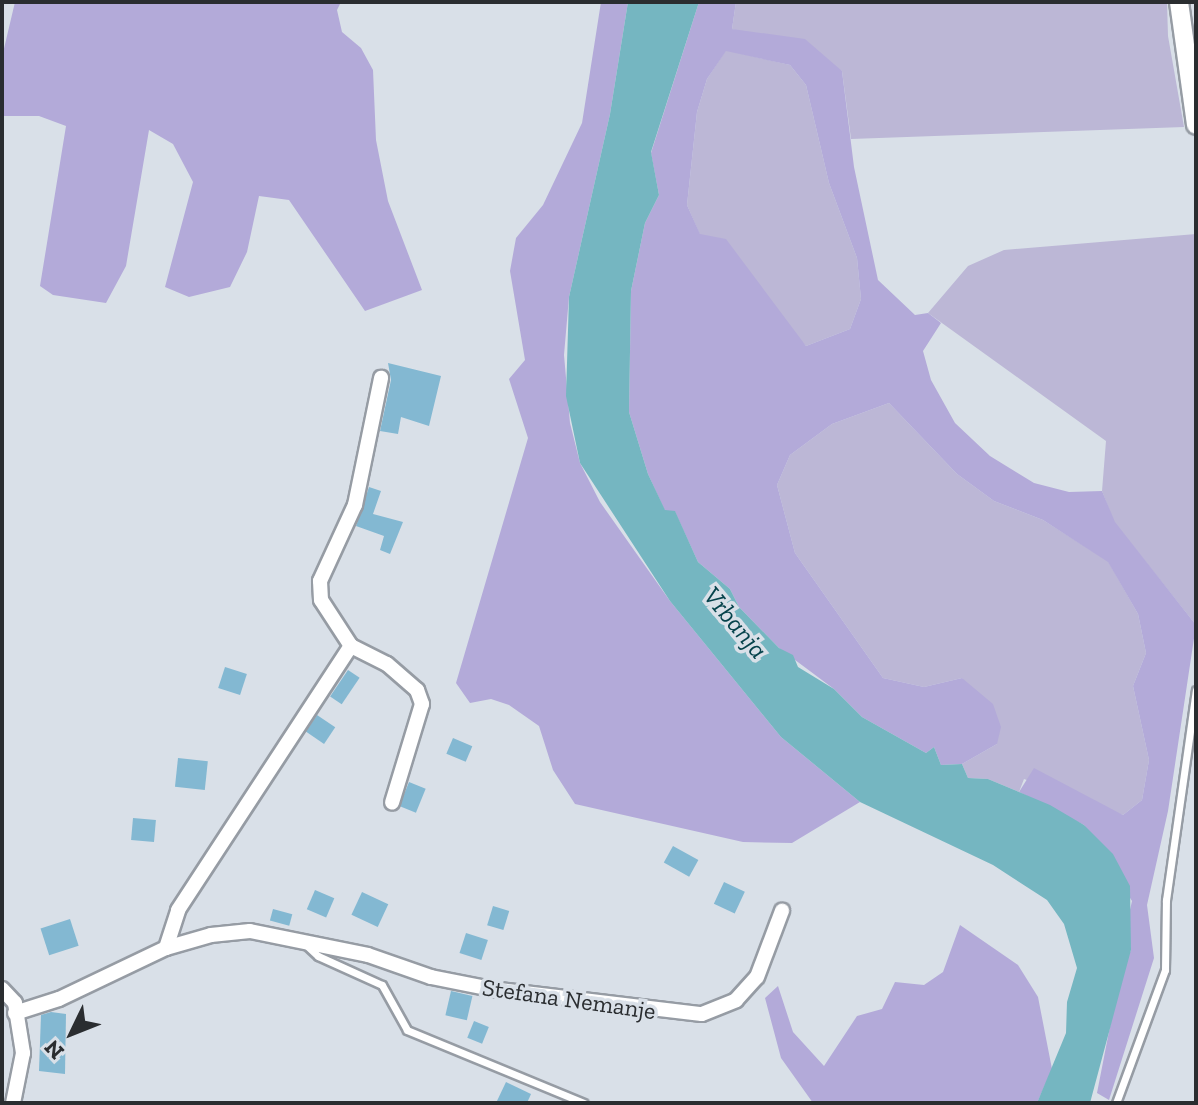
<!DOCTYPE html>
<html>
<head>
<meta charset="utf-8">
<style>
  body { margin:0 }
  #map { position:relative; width:1198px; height:1105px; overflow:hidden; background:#d9e0e8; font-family:"Zilla Slab",serif }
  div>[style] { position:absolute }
  .green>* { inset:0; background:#bcb7d6 }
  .forest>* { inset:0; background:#b3aad9 }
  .water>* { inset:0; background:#75b6c1 }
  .building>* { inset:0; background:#83b8d2; transform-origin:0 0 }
  .roads { filter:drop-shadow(2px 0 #969ca4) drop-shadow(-2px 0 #969ca4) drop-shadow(0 2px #969ca4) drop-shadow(0 -2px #969ca4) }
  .service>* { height:7px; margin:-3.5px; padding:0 3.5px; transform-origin:3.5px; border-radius:3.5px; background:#fff }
  .minor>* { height:14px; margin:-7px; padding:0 7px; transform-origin:7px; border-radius:7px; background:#fff }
  .tertiary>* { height:18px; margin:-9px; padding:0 9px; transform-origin:9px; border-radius:9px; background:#fff }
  span { translate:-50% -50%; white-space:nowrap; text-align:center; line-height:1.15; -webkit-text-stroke:7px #d9e0e8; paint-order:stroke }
  .street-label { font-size:24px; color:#2a2d30 }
  .water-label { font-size:26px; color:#06434c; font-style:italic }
  .frame { position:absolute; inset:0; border:4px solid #2a2d30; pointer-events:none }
  .north { position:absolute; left:32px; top:993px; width:80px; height:80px; -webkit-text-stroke:6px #d9e0e8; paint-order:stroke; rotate:227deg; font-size:22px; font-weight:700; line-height:32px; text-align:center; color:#2a2d30 }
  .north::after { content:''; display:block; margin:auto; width:28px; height:36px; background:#2a2d30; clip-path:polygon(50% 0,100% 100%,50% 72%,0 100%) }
</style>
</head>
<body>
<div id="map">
  <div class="green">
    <div style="clip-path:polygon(736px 2px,1167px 2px,1168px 36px,1184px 127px,851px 139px,842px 71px,732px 29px)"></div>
    <div style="clip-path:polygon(726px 50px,790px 65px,806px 85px,829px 183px,857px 258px,861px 299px,850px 329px,806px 346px,700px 235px,687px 205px,697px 112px,707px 79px)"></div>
    <div style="clip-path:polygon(1196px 234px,1196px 625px,1114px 522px,1102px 491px,1106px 441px,928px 313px,968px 266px,1004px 250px)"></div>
    <div style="clip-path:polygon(889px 403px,957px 474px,994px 501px,1043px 520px,1108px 561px,1138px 614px,1146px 653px,1133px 686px,1149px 760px,1142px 800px,1123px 815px,1024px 779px,1019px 792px,988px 779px,968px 778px,962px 764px,997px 744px,962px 678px,924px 687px,883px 678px,795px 553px,777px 485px,790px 455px,832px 424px)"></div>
  </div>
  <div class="forest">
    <div style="clip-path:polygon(15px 2px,341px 2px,337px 10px,342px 32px,361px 48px,373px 70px,376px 140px,388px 201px,422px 290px,365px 311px,289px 200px,259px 196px,247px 252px,230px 287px,189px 297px,165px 287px,193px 182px,173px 144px,149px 130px,126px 266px,106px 303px,53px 295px,40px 286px,66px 126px,39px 116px,2px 116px,2px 57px)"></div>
    <div style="clip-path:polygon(601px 2px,628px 2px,610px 114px,569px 297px,564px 355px,570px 423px,580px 463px,600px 502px,670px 601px,781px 737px,860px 802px,792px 843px,743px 842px,575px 804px,553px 770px,539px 726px,509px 705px,491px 699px,470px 703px,456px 683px,528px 438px,509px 379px,525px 360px,510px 271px,516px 238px,543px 205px,582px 123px)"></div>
    <div style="clip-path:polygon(evenodd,699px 2px,736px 2px,732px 29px,805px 39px,842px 71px,854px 167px,878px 280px,915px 315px,928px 313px,941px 323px,923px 351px,931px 380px,955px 423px,990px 456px,1034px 483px,1069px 492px,1102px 491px,1115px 522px,1196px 625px,1168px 811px,1147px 905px,1154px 958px,1109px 1100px,1097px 1093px,1120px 975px,1131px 950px,1127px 923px,1132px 901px,1084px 825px,1019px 792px,1034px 768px,1123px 815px,1142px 800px,1149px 760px,1133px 686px,1146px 653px,1138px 614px,1108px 562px,1043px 520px,994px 501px,957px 474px,889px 403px,832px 424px,790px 455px,777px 485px,795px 553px,883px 678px,924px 687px,962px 678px,993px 704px,1001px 727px,997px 744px,962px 764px,941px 765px,934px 747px,926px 753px,862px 717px,834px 689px,779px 648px,739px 607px,730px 589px,698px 562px,675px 512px,665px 511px,648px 474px,629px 412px,631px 291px,645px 223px,659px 195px,651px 153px,699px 2px,726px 51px,790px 65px,806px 85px,829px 183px,857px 258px,861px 299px,850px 329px,806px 346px,726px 239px,700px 234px,687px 205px,697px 112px,707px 79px,726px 51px)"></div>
    <div style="clip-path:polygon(960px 925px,1018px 965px,1038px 997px,1052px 1069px,1037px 1103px,813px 1103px,781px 1058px,765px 998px,778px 986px,793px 1032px,824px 1066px,857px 1016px,882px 1009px,895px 982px,924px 985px,943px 972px)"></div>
  </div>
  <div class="water">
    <div style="clip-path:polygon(628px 2px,699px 2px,651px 152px,659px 195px,645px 223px,631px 291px,629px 412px,648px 474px,665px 510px,675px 511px,698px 562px,730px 589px,739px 607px,779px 648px,793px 655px,798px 667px,834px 689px,862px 717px,926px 753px,934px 747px,941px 765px,962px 764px,968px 778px,988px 779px,1050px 805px,1084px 825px,1113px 854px,1130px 886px,1131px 950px,1090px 1103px,1037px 1103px,1066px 1033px,1067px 1002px,1077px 968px,1064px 924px,1047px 900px,993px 865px,860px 802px,781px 737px,670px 601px,580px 463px,566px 396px,569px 297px,610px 114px)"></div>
  </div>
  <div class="building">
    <div style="clip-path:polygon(388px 363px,441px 376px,429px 426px,401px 417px,398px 434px,380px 431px,391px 380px)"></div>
    <div style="clip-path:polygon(369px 487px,381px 491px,373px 514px,403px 522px,390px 554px,380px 550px,384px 536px,356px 526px)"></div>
    <div style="left:225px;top:667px;width:23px;height:22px;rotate:18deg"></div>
    <div style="left:348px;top:670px;width:14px;height:32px;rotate:34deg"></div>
    <div style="left:317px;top:715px;width:22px;height:20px;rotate:34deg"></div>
    <div style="left:453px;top:738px;width:21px;height:17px;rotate:23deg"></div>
    <div style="left:178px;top:758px;width:30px;height:29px;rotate:6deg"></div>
    <div style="left:409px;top:782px;width:18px;height:26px;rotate:22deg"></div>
    <div style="left:133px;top:818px;width:23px;height:22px;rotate:5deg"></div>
    <div style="left:673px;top:846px;width:29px;height:19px;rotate:29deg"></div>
    <div style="left:724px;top:882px;width:23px;height:24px;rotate:25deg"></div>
    <div style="left:315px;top:890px;width:21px;height:21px;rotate:23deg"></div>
    <div style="left:362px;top:892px;width:29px;height:25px;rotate:25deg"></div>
    <div style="left:493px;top:906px;width:17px;height:20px;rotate:17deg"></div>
    <div style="left:273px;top:909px;width:20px;height:12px;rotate:15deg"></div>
    <div style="left:70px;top:919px;width:28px;height:31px;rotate:72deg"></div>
    <div style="left:466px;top:933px;width:23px;height:21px;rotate:18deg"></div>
    <div style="left:451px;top:991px;width:22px;height:25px;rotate:13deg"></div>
    <div style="clip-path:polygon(51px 1012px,66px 1014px,65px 1074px,39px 1071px,41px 1015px)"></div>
    <div style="left:474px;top:1021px;width:16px;height:18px;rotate:22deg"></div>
    <div style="clip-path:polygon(506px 1082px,531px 1094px,527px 1103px,496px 1103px)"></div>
  </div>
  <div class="roads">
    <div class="service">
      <div style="left:304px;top:943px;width:19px;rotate:43deg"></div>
      <div style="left:318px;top:956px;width:70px;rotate:24.4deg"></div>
      <div style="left:382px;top:985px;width:51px;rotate:60.9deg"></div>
      <div style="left:407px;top:1030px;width:191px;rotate:22.4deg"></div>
      <div style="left:1116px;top:1103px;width:142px;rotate:-69.8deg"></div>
      <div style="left:1165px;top:970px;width:70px;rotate:-89.2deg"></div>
      <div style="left:1166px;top:900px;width:212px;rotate:-81.9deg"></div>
    </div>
    <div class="minor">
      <div style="left:351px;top:646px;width:40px;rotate:26.6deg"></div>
      <div style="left:387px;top:664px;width:40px;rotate:41deg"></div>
      <div style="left:417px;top:690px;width:15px;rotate:70deg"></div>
      <div style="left:422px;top:704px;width:103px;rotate:106.9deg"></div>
      <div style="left:166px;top:948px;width:40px;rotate:-72deg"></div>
      <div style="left:178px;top:910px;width:316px;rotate:-56.8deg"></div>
      <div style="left:351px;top:646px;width:55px;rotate:-123.1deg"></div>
      <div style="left:321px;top:600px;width:19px;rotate:-93deg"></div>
      <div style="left:320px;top:581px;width:84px;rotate:-65.3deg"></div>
      <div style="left:355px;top:505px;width:130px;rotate:-78.4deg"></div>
      <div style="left:2px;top:989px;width:19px;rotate:47deg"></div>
      <div style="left:15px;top:1003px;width:51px;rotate:80.9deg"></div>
      <div style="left:23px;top:1053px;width:51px;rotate:101.3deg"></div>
      <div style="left:15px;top:1013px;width:46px;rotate:-17.7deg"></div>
      <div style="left:59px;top:999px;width:119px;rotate:-25.5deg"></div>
      <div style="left:166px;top:948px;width:47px;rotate:-16.1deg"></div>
      <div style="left:211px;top:935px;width:39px;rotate:-6deg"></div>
      <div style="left:250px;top:931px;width:120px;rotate:11.5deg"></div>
      <div style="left:368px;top:955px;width:67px;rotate:19.2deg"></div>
      <div style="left:431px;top:977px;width:61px;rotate:11.3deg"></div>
      <div style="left:491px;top:989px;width:212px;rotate:6.8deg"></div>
      <div style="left:702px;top:1014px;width:37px;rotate:-22deg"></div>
      <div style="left:736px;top:1000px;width:31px;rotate:-48deg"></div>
      <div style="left:757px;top:977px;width:71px;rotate:-69.3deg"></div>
    </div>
    <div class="tertiary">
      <div style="left:1179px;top:2px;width:124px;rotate:82.1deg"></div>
    </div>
  </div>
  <div class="street-label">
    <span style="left:569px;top:999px;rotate:8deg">Stefana Nemanje</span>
  </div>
  <div class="water-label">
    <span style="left:735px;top:623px;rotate:50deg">Vrbanja</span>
  </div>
  <div class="frame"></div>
  <div class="north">N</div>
</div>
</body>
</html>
